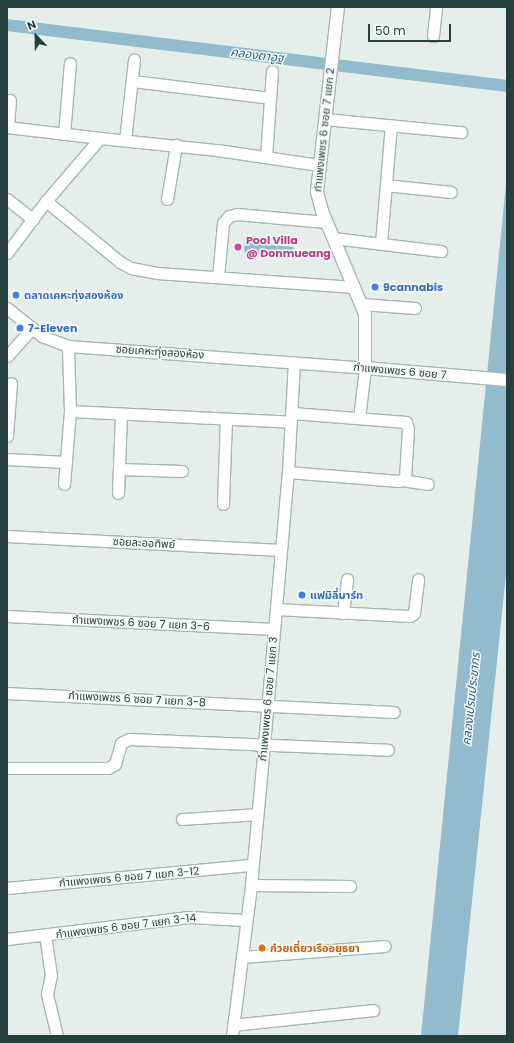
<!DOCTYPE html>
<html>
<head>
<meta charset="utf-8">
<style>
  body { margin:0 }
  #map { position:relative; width:514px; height:1043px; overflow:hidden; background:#e5eeeb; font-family:Poppins,"Noto Sans Thai",sans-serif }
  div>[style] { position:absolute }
  .water>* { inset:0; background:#92bbce; transform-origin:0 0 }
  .canal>* { height:12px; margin:-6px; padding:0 6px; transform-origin:6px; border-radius:6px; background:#92bbce }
  .roads { filter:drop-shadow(1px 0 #a8b6b3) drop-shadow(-1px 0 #a8b6b3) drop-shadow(0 1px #a8b6b3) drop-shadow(0 -1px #a8b6b3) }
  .street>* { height:11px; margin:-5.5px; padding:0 5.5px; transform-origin:5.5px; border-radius:5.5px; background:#fff }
  .secondary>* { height:12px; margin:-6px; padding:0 6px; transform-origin:6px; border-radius:6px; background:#fff }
  .dots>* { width:11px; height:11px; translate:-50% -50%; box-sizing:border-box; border:2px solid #f6faf9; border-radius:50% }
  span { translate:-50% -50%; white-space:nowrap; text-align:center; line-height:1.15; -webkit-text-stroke:3px #f6faf9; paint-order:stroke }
  .street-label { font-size:11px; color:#253f3c }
  .hotel-label { font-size:11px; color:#b23c85; font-weight:700 }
  .left { translate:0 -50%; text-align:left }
  .shop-label { font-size:11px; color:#366cbe; font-weight:700 }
  .food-label { font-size:11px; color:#c56008; font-weight:700 }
  .water-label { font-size:12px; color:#235c77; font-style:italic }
  .frame { position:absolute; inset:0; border:8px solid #253f3c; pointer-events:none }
  .north { position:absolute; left:16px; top:16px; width:40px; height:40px; -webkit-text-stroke:3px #f6faf9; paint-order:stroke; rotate:338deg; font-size:11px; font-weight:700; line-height:16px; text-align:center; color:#253f3c }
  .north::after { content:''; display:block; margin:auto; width:14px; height:18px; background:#253f3c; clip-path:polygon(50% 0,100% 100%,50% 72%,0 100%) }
  .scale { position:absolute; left:368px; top:24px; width:83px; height:18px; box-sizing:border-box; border:2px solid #253f3c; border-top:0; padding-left:5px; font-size:12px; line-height:14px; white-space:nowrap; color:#253f3c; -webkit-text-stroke:3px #f6faf9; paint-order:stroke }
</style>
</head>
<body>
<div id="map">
  <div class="water">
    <div style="clip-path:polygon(507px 174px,507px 565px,458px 1036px,421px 1036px)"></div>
    <div style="left:245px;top:242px;width:49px;height:10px;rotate:6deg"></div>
  </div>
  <div class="canal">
    <div style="left:7px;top:25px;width:504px;rotate:6.96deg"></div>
  </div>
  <div class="roads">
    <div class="street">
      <div style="left:433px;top:36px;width:29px;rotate:-84deg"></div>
      <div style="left:132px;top:81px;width:139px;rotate:7deg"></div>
      <div style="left:325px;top:119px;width:137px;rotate:5.5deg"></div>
      <div style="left:7px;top:127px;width:94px;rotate:6.7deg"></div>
      <div style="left:8px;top:127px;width:27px;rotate:-86deg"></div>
      <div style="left:64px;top:134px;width:71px;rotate:-85.2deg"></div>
      <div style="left:125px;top:140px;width:81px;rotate:-83.6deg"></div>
      <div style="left:266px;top:157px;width:86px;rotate:-86deg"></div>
      <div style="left:386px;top:185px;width:65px;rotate:6.1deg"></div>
      <div style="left:7px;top:199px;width:33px;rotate:38deg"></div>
      <div style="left:167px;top:199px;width:55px;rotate:-80.5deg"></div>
      <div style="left:46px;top:201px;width:96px;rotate:39.5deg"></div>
      <div style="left:120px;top:262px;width:13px;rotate:29deg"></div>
      <div style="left:131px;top:268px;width:26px;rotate:11deg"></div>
      <div style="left:157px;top:273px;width:197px;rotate:4.1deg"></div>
      <div style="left:333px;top:238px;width:109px;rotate:6.9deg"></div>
      <div style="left:381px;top:243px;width:118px;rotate:-85.2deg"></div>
      <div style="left:7px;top:253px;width:65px;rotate:-53.1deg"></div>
      <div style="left:46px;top:201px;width:83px;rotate:-49.4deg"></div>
      <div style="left:100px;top:138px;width:118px;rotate:5.9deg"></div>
      <div style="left:217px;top:150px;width:103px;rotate:8.4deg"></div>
      <div style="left:218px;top:277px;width:54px;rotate:-84.7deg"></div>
      <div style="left:223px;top:223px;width:9px;rotate:-49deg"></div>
      <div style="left:229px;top:216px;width:8px;rotate:-14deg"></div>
      <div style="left:237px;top:214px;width:89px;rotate:5.1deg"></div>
      <div style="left:362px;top:304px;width:53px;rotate:4.3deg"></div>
      <div style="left:7px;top:308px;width:45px;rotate:38.7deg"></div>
      <div style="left:42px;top:336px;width:28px;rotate:21deg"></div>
      <div style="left:68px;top:346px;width:298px;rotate:4.2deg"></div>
      <div style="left:365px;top:368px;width:50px;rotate:96.8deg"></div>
      <div style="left:7px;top:356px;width:36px;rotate:-48deg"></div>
      <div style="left:70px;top:411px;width:221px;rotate:2.8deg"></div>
      <div style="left:7px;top:436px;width:53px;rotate:-85.7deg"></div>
      <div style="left:7px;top:459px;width:59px;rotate:2.9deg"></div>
      <div style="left:119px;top:469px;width:63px;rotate:1.8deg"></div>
      <div style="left:288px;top:472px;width:111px;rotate:4.6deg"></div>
      <div style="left:399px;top:481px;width:7px;rotate:-27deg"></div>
      <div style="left:405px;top:478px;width:49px;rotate:-86.5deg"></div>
      <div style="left:408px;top:429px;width:7px;rotate:-106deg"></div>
      <div style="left:406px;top:422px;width:114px;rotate:-175.5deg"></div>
      <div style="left:402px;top:480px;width:26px;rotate:9deg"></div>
      <div style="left:64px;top:484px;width:73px;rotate:-85.3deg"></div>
      <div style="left:70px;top:411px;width:65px;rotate:-91.8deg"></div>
      <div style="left:118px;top:493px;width:79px;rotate:-87.8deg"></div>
      <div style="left:223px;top:504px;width:85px;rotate:-88deg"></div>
      <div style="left:7px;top:536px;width:274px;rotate:2.9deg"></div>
      <div style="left:276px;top:609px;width:134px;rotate:3deg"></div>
      <div style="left:410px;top:616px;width:5px;rotate:-37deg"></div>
      <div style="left:414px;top:613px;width:34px;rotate:-83deg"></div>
      <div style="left:343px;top:613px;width:34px;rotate:-83deg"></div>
      <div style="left:7px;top:616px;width:267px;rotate:2.8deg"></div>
      <div style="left:7px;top:693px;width:387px;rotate:2.8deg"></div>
      <div style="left:7px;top:768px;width:101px"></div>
      <div style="left:108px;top:768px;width:8px;rotate:-30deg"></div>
      <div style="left:115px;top:764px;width:22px;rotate:-74deg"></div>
      <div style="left:121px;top:743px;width:9px;rotate:-27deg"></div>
      <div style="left:129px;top:739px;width:259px;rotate:2.4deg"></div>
      <div style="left:182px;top:819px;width:75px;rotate:-3.8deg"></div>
      <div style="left:251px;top:885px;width:99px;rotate:0.6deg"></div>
      <div style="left:7px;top:888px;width:246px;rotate:-5.4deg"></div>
      <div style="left:45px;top:935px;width:40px;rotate:81.5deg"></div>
      <div style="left:51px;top:975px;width:19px;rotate:102deg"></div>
      <div style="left:47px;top:994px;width:43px;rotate:76.6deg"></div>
      <div style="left:7px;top:939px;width:183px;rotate:-6.9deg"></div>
      <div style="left:189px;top:917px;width:56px;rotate:3.1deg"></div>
      <div style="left:242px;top:957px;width:143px;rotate:-4.4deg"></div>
      <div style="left:233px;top:1025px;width:141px;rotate:-6.1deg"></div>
      <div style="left:232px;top:1036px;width:152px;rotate:-82.8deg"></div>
      <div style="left:251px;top:885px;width:141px;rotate:-84.7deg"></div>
      <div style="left:264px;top:745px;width:274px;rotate:-85deg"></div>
      <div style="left:288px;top:472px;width:110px;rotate:-86.9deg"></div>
    </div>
    <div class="secondary">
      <div style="left:338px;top:7px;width:186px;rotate:96.5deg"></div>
      <div style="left:317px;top:192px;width:20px;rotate:75deg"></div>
      <div style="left:322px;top:211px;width:112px;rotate:67.3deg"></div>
      <div style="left:365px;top:314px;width:54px;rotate:90deg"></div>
      <div style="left:365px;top:368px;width:143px;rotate:4.8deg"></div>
    </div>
  </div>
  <div class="dots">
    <div style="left:238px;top:247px;background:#d1479c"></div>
    <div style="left:375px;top:287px;background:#3f7fe0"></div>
    <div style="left:16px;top:295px;background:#3f7fe0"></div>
    <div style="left:20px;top:328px;background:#3f7fe0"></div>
    <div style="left:302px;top:595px;background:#3f7fe0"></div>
    <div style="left:262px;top:948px;background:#e8710a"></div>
  </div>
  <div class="street-label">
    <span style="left:324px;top:130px;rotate:-84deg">กำแพงเพชร 6 ซอย 7 แยก 2</span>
    <span style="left:160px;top:352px;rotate:4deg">ซอยเคหะทุ่งสองห้อง</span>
    <span style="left:400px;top:371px;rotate:5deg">กำแพงเพชร 6 ซอย 7</span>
    <span style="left:144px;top:543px;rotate:3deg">ซอยละออทิพย์</span>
    <span style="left:141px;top:623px;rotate:3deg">กำแพงเพชร 6 ซอย 7 แยก 3-6</span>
    <span style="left:137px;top:699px;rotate:3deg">กำแพงเพชร 6 ซอย 7 แยก 3-8</span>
    <span style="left:268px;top:699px;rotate:-85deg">กำแพงเพชร 6 ซอย 7 แยก 3</span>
    <span style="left:129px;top:877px;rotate:-5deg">กำแพงเพชร 6 ซอย 7 แยก 3-12</span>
    <span style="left:126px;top:926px;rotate:-7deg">กำแพงเพชร 6 ซอย 7 แยก 3-14</span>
  </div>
  <div class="hotel-label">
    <span class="left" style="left:246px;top:247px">Pool Villa<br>@ Donmueang</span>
  </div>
  <div class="shop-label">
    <span class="left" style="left:383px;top:287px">9cannabis</span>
    <span class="left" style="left:24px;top:295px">ตลาดเคหะทุ่งสองห้อง</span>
    <span class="left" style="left:28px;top:328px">7-Eleven</span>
    <span class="left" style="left:310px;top:595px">แฟมิลี่มาร์ท</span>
  </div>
  <div class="food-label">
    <span class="left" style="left:270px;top:948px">ก๋วยเตี๋ยวเรืออยุธยา</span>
  </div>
  <div class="water-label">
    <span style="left:257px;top:55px;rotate:7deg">คลองตาอูฐ</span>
    <span style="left:471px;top:699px;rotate:-84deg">คลองเปรมประชากร</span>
  </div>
  <div class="frame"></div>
  <div class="north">N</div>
  <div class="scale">50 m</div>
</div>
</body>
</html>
